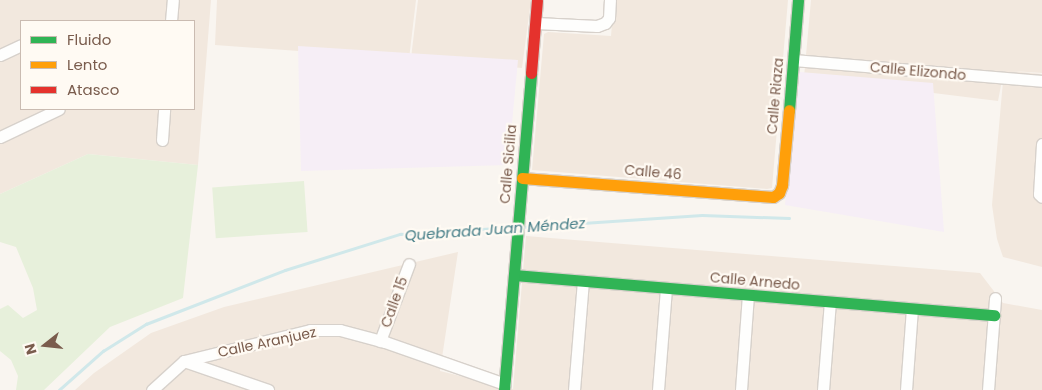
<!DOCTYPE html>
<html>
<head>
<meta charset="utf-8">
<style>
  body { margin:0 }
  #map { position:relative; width:1042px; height:390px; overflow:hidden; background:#f9f5f0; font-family:Poppins,sans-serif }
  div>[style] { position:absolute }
  .residential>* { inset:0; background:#f2e8de }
  .education>* { inset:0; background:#f6eef6 }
  .green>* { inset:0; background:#e7f0db; transform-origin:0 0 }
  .stream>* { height:2.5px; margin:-1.25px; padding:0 1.25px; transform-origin:1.25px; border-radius:1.25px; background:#d0e8ea }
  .roads { filter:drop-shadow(1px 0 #d7d1cb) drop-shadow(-1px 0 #d7d1cb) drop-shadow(0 1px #d7d1cb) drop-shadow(0 -1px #d7d1cb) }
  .street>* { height:11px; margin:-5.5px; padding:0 5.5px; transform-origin:5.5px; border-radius:5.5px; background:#fefefd }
  .fast>* { height:11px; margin:-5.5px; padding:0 5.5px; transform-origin:5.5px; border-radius:5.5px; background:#30b455 }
  .slow>* { height:11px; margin:-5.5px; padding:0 5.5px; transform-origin:5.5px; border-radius:5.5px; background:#ff9f0a }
  .jam>* { height:11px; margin:-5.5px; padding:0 5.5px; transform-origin:5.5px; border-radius:5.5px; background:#e5322d }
  span { translate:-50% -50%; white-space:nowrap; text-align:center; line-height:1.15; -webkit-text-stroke:4.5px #fffaf3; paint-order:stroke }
  .street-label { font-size:14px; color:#7a5c4d }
  .water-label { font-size:15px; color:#437c86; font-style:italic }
  .legend { position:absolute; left:20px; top:20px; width:175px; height:90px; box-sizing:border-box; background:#fffaf3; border:1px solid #cabbb1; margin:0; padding:6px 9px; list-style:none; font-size:15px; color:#7a5c4d }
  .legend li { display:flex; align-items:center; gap:10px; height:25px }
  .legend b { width:25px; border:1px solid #cabbb1 }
  .north { position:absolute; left:20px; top:320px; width:50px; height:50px; -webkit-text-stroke:4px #fffaf3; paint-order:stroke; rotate:254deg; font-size:14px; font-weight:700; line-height:20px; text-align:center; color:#7a5c4d }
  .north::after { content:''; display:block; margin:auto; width:18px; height:22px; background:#7a5c4d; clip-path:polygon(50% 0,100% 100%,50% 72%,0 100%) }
</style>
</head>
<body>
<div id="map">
  <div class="residential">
    <div style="clip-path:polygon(evenodd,0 0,211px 0,198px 165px,88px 154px,0 194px,0 0,21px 21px,194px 21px,194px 109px,21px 109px,21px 21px)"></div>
    <div style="clip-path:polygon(217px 0,416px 0,409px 59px,215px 45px)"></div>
    <div style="clip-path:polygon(418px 0,531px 0,522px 68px,411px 58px)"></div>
    <div style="clip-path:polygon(614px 0,788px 0,772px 188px,767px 189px,532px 170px,544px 34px,548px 32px,611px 36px)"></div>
    <div style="clip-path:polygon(811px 0,1042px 0,1042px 73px,1011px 71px,1042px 74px,1042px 267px,1003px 257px,997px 239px,992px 205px,1004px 70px,998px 101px,804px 77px)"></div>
    <div style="clip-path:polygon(526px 236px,980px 273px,1003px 303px,1042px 310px,1042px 390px,75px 390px,94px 373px,151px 333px,224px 307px,458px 252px,440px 371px,513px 389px)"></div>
  </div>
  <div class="education">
    <div style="clip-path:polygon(298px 46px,518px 60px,508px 165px,301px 171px)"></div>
    <div style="clip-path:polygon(800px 72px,933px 83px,944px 232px,785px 205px)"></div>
  </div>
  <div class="green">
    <div style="clip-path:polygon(88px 154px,198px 165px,183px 298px,110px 327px,44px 390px,16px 390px,18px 376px,11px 360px,0 351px,0 309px,8px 305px,23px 318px,37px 310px,33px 288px,16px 247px,0 242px,0 194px)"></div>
    <div style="left:304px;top:181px;width:51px;height:92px;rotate:86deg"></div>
  </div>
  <div class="stream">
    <div style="left:523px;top:227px;width:179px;rotate:-3.8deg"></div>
    <div style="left:702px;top:215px;width:87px;rotate:2deg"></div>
    <div style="left:59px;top:390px;width:59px;rotate:-41.6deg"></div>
    <div style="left:103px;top:351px;width:51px;rotate:-32.1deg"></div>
    <div style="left:146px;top:324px;width:149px;rotate:-21.2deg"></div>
    <div style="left:285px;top:270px;width:121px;rotate:-17.4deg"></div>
    <div style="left:400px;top:234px;width:113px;rotate:-3.5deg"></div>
  </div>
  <div class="roads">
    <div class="street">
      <div style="left:171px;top:21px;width:21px;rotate:-85deg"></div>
      <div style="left:536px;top:23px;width:61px;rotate:2.8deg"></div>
      <div style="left:597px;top:26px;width:9px;rotate:-21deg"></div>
      <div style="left:605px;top:23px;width:6px;rotate:-51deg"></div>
      <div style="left:609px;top:18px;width:18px;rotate:-87deg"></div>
      <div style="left:0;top:55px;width:23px;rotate:-25deg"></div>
      <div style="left:793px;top:60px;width:250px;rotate:4.8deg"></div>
      <div style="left:0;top:137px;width:65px;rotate:-25.4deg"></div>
      <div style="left:162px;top:140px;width:31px;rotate:-86deg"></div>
      <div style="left:1042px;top:144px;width:50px;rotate:93.4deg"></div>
      <div style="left:1039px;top:194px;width:4px;rotate:45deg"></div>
      <div style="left:380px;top:341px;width:82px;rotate:-69.4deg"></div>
      <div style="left:184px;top:361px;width:89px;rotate:19deg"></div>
      <div style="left:152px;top:390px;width:43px;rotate:-42.2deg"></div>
      <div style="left:184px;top:361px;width:130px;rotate:-13.8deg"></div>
      <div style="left:310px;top:330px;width:30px"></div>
      <div style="left:340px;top:330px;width:47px;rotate:14.9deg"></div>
      <div style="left:385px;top:342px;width:127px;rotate:19.3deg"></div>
      <div style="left:574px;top:390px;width:109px;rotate:-85.3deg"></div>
      <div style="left:658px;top:390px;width:102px;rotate:-85.5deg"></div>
      <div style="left:741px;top:390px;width:95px;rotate:-85.8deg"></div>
      <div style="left:823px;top:390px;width:88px;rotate:-85.5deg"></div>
      <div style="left:906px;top:390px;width:81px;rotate:-85.8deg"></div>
      <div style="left:988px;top:390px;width:92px;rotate:-85.6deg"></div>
    </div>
    <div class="fast">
      <div style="left:789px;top:110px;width:110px;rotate:-85.3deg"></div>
      <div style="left:514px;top:275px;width:482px;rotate:4.8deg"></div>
      <div style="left:504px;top:390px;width:318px;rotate:-85.1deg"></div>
    </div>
    <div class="slow">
      <div style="left:522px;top:178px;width:252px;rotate:4.3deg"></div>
      <div style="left:773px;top:197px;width:7px;rotate:-34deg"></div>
      <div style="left:779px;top:193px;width:9px;rotate:-69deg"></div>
      <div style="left:782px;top:185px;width:75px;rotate:-84.7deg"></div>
    </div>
    <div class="jam">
      <div style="left:531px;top:73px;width:73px;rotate:-85.3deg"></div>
    </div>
  </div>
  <div class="street-label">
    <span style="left:918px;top:71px;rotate:5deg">Calle Elizondo</span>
    <span style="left:775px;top:96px;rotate:-85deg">Calle Riaza</span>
    <span style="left:508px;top:164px;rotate:-85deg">Calle Sicilia</span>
    <span style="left:653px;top:172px;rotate:5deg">Calle 46</span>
    <span style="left:755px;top:281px;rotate:5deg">Calle Arnedo</span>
    <span style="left:394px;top:302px;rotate:-70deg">Calle 15</span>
    <span style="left:267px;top:342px;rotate:-12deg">Calle Aranjuez</span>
  </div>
  <div class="water-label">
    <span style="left:495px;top:229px;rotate:-4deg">Quebrada Juan Méndez</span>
  </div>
  <ul class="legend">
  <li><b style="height:6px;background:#30b455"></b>Fluido</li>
  <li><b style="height:6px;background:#ff9f0a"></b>Lento</li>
  <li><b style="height:6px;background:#e5322d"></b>Atasco</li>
  </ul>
  <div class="north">N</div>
</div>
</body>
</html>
